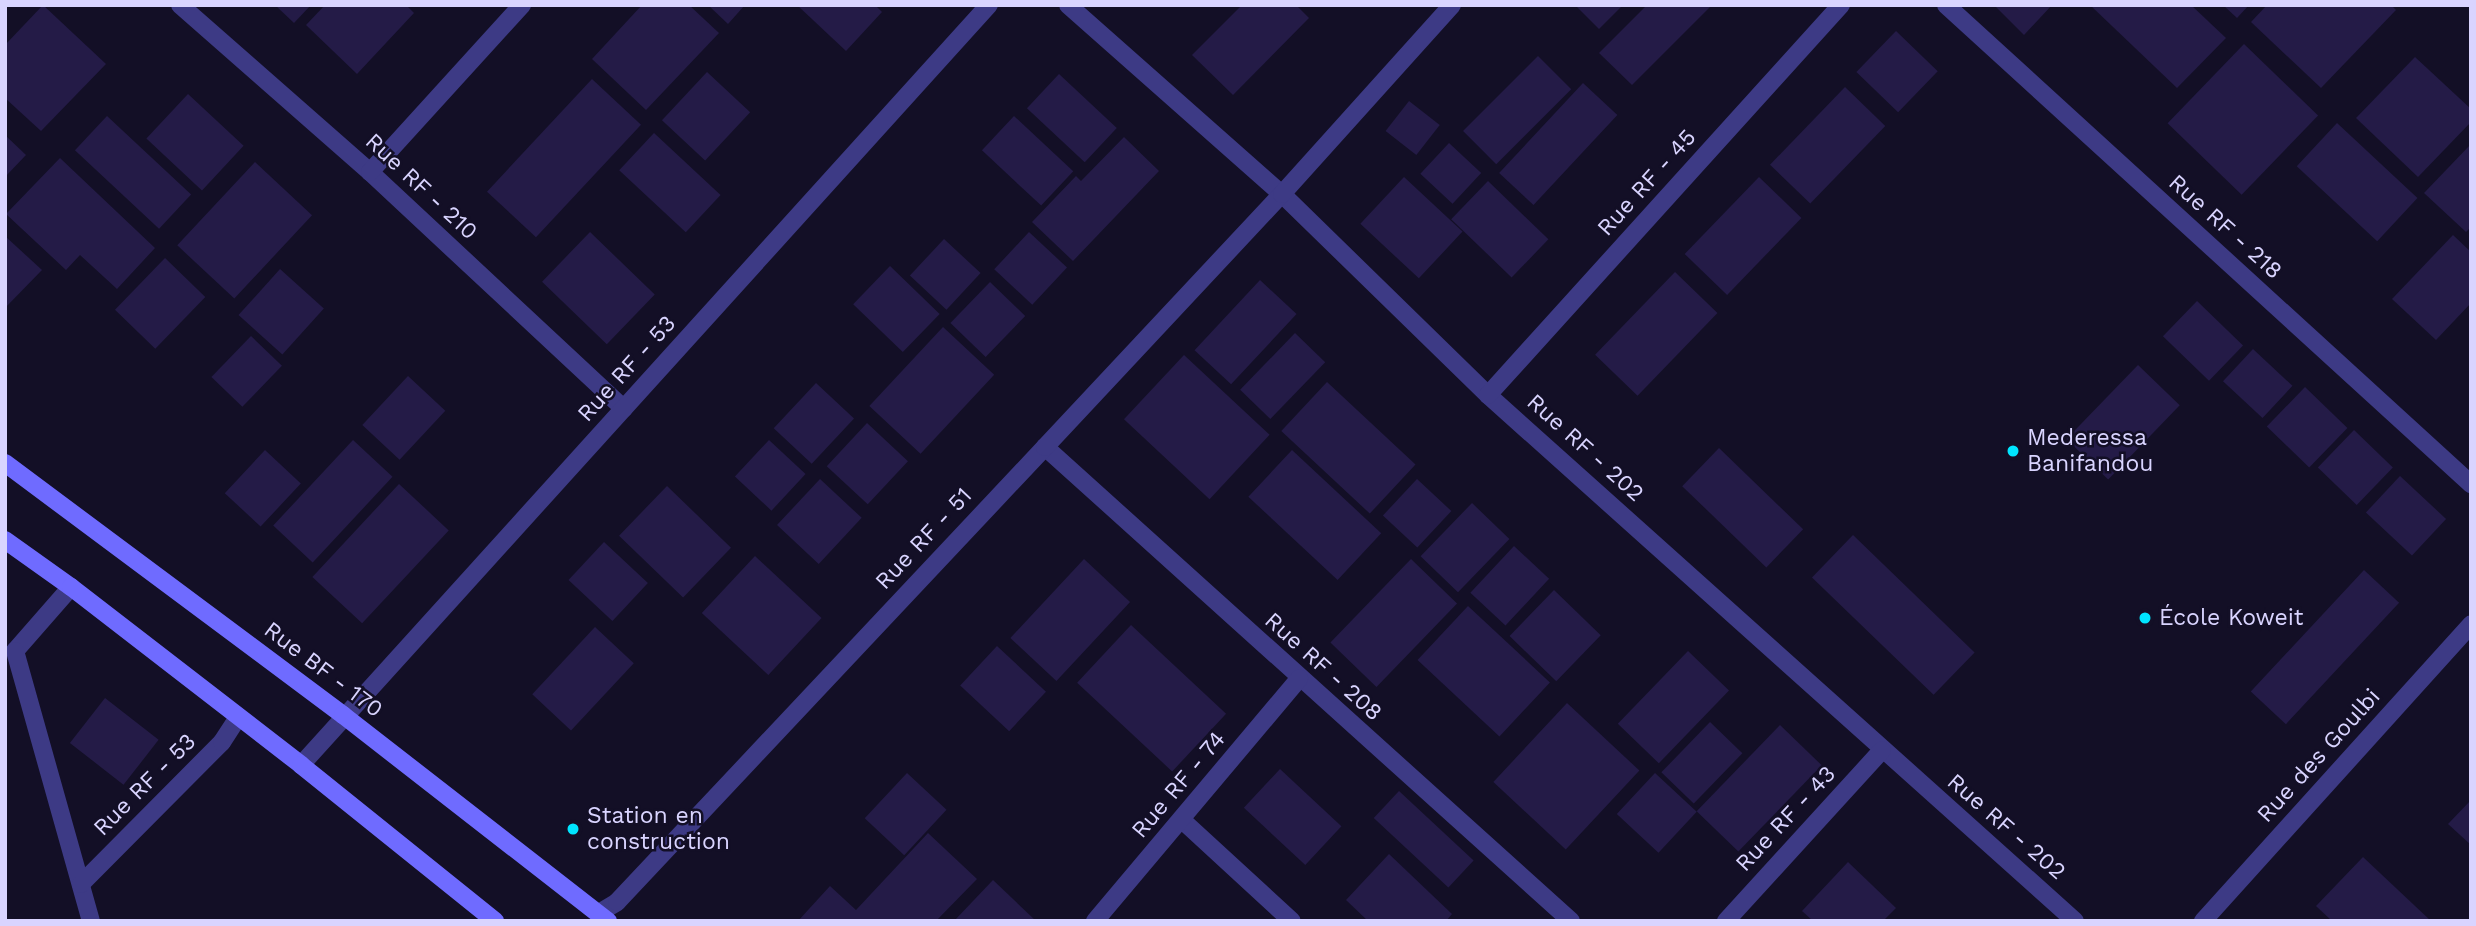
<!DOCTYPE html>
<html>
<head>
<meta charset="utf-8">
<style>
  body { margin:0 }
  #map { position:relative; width:2476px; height:926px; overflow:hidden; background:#130f26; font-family:"Work Sans",sans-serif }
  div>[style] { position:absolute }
  .building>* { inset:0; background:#241b47; transform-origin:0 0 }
  .street>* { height:18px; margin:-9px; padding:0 9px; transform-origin:9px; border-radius:9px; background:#3d3a85 }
  .secondary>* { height:18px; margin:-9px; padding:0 9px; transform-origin:9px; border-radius:9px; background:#6f6bff }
  .dots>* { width:19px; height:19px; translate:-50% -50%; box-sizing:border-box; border:4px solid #130f26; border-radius:50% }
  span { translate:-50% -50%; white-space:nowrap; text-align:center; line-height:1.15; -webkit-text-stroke:5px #130f26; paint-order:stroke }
  .street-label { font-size:23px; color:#d9d4ff }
  .poi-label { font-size:23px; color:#d9d4ff }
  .left { translate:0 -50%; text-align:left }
  .frame { position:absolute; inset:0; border:7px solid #d9d4ff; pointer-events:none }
</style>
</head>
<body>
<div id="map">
  <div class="building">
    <div style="clip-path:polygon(43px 5px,106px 64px,41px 131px,5px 98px,5px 45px)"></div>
    <div style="clip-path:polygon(275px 5px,311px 5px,294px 23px)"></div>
    <div style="clip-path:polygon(325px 5px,406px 5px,414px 13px,357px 74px,306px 25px)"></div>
    <div style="clip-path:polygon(642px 5px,689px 5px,719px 33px,646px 110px,592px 59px)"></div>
    <div style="clip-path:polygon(708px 5px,745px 5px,728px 24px)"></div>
    <div style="clip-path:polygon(797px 5px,875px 5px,882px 12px,846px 51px)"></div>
    <div style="clip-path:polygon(1242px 5px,1296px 5px,1309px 18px,1233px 95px,1192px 55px)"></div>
    <div style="clip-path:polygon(1575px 5px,1623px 5px,1599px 29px)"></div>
    <div style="clip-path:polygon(1647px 5px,1712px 5px,1632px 85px,1599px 53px)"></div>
    <div style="clip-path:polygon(1994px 5px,2052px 5px,2024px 35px)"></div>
    <div style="clip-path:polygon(2090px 5px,2191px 5px,2226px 38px,2177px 88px)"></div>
    <div style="clip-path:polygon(2223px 5px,2249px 5px,2237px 18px)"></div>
    <div style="clip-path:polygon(2267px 5px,2391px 5px,2396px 10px,2321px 88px,2251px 22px)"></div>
    <div style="left:1896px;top:31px;width:58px;height:57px;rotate:44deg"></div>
    <div style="left:2244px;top:44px;width:103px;height:110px;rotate:44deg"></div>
    <div style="left:1538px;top:56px;width:47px;height:106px;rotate:45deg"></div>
    <div style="clip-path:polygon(2415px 57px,2471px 109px,2471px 122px,2418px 177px,2356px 118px)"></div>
    <div style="left:707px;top:72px;width:59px;height:66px;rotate:43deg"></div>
    <div style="left:1059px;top:74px;width:79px;height:47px;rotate:43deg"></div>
    <div style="left:592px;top:79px;width:67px;height:154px;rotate:43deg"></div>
    <div style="left:1583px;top:83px;width:47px;height:123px;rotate:43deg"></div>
    <div style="left:1845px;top:87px;width:56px;height:108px;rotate:44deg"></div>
    <div style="left:188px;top:94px;width:76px;height:61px;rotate:43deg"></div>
    <div style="left:1409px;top:101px;width:39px;height:38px;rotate:38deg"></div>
    <div style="left:107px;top:116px;width:115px;height:47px;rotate:43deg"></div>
    <div style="left:1014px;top:116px;width:81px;height:47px;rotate:43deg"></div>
    <div style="left:2337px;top:123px;width:110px;height:59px;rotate:43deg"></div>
    <div style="left:654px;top:133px;width:91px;height:51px;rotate:43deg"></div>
    <div style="clip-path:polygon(5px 135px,26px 155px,5px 177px)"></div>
    <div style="clip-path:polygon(1124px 137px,1159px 171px,1073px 261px,1032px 222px,1076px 176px,1081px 181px)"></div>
    <div style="left:1449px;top:143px;width:44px;height:42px;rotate:43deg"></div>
    <div style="clip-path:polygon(2471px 144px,2471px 227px,2466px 232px,2424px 193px)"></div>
    <div style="clip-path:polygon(60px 158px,155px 248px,117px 289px,80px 255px,66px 270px,6px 214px)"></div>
    <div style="left:255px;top:162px;width:78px;height:114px;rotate:43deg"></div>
    <div style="left:1404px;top:177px;width:80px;height:64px;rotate:43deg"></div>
    <div style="left:1759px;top:177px;width:59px;height:107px;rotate:44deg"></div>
    <div style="left:1488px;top:181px;width:84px;height:53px;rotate:44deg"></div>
    <div style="left:590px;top:232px;width:90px;height:69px;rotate:44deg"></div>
    <div style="left:1029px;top:232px;width:52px;height:51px;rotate:43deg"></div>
    <div style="clip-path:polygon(2453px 235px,2471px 252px,2471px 303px,2436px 340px,2392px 299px)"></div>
    <div style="clip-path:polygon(5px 236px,42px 270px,5px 308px)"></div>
    <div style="left:944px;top:239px;width:50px;height:50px;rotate:43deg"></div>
    <div style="left:165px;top:258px;width:56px;height:72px;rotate:44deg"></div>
    <div style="left:890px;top:266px;width:69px;height:53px;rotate:44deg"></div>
    <div style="left:280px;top:269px;width:59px;height:62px;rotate:42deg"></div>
    <div style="left:1675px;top:272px;width:59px;height:115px;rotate:44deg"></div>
    <div style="left:1260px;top:280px;width:50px;height:96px;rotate:43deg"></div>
    <div style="left:990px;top:282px;width:49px;height:57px;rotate:44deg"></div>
    <div style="left:2197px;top:301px;width:64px;height:49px;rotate:44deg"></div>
    <div style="left:943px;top:327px;width:70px;height:108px;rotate:43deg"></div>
    <div style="left:1295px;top:333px;width:42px;height:79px;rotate:44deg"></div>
    <div style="left:251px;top:336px;width:43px;height:57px;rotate:44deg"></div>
    <div style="left:2253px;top:349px;width:54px;height:44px;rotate:43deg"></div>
    <div style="left:1184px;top:355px;width:117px;height:88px;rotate:43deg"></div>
    <div style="left:2138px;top:365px;width:58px;height:103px;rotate:44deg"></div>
    <div style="left:408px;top:376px;width:51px;height:67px;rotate:43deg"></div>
    <div style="left:1327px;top:382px;width:121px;height:67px;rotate:43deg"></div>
    <div style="left:816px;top:383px;width:52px;height:62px;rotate:43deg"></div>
    <div style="left:2305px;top:387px;width:59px;height:55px;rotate:44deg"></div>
    <div style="left:867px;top:423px;width:56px;height:59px;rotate:43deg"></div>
    <div style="left:2354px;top:430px;width:54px;height:52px;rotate:44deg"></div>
    <div style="left:353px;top:440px;width:54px;height:117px;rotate:43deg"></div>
    <div style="left:769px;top:440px;width:50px;height:50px;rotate:43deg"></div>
    <div style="left:1719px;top:448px;width:117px;height:53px;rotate:44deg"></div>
    <div style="left:265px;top:450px;width:49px;height:59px;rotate:43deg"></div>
    <div style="left:1292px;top:450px;width:122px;height:64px;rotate:43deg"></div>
    <div style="left:2400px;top:476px;width:63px;height:50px;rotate:43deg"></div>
    <div style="left:820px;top:479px;width:57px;height:63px;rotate:43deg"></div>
    <div style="left:1417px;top:479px;width:47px;height:50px;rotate:43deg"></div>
    <div style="left:399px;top:484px;width:68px;height:127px;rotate:43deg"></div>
    <div style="left:667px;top:486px;width:89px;height:69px;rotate:44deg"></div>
    <div style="left:1472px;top:503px;width:52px;height:74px;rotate:44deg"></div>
    <div style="left:1853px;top:535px;width:169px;height:59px;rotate:44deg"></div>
    <div style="left:604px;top:542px;width:60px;height:52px;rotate:43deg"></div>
    <div style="left:1514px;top:546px;width:48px;height:64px;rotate:43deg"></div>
    <div style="left:755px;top:556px;width:91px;height:78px;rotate:43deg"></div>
    <div style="left:1084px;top:559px;width:63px;height:108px;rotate:43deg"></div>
    <div style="left:1411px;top:559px;width:64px;height:116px;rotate:44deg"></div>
    <div style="left:2364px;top:570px;width:48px;height:166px;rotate:43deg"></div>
    <div style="left:1554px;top:590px;width:65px;height:64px;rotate:44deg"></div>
    <div style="left:1468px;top:606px;width:112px;height:74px;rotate:43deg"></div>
    <div style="left:1131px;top:625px;width:130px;height:79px;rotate:43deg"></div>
    <div style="left:595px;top:627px;width:53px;height:92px;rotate:43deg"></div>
    <div style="left:997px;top:646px;width:67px;height:54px;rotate:43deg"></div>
    <div style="left:1688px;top:651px;width:57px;height:101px;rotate:44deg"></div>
    <div style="left:105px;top:698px;width:68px;height:57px;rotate:38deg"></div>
    <div style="left:1567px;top:703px;width:99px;height:108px;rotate:43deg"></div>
    <div style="left:1710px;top:722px;width:45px;height:70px;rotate:44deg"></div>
    <div style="left:1780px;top:725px;width:58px;height:120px;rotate:44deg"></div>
    <div style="left:1280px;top:769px;width:84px;height:53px;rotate:43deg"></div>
    <div style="left:907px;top:773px;width:54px;height:62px;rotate:43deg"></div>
    <div style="left:1655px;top:773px;width:57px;height:56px;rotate:43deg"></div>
    <div style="left:1399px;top:791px;width:102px;height:37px;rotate:43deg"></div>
    <div style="clip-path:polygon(2471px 800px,2471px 845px,2448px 824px)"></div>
    <div style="clip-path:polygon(928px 833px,977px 879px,936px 921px,798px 921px,830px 886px,856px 910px)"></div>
    <div style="clip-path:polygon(1389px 854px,1452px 914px,1446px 921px,1368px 921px,1346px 900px)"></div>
    <div style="clip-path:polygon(2363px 857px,2431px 921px,2332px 921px,2316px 906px)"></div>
    <div style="clip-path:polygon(1848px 862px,1896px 908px,1883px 921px,1813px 921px,1802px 911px)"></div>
    <div style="clip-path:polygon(993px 880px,1036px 921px,954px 921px)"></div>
  </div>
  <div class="street">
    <div style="left:180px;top:5px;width:253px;rotate:41.3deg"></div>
    <div style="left:370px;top:172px;width:347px;rotate:43deg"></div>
    <div style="left:1068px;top:5px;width:286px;rotate:41.5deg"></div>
    <div style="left:1282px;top:194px;width:288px;rotate:44.3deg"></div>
    <div style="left:1488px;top:395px;width:788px;rotate:41.86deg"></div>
    <div style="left:1946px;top:5px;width:711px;rotate:42.38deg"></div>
    <div style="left:370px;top:172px;width:226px;rotate:-47.7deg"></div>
    <div style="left:1488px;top:395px;width:526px;rotate:-47.85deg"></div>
    <div style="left:1045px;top:447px;width:708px;rotate:42.02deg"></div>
    <div style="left:71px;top:587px;width:85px;rotate:131.2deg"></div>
    <div style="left:15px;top:651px;width:280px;rotate:74.3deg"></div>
    <div style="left:301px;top:765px;width:1025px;rotate:-47.85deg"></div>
    <div style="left:1182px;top:820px;width:149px;rotate:42.6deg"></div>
    <div style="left:81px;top:884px;width:200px;rotate:-45.2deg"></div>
    <div style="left:222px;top:742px;width:30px;rotate:-57deg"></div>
    <div style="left:599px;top:913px;width:21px;rotate:-31deg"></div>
    <div style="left:617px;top:902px;width:625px;rotate:-46.75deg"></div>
    <div style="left:1045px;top:447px;width:347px;rotate:-46.9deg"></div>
    <div style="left:1282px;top:194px;width:254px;rotate:-48deg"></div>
    <div style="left:1095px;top:921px;width:317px;rotate:-49.9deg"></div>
    <div style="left:1726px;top:921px;width:231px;rotate:-47.6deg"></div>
    <div style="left:2203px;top:921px;width:400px;rotate:-47.9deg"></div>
  </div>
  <div class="secondary">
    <div style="left:5px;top:463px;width:422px;rotate:36.7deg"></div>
    <div style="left:343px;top:715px;width:336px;rotate:37.9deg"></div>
    <div style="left:5px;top:540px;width:81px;rotate:35.5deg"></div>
    <div style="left:71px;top:587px;width:291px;rotate:37.7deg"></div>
    <div style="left:301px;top:765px;width:249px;rotate:38.8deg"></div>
  </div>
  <div class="dots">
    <div style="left:2013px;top:451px;background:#00e5ff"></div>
    <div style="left:2145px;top:618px;background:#00e5ff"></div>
    <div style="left:573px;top:829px;background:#00e5ff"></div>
  </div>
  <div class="street-label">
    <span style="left:1647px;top:183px;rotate:-48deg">Rue RF - 45</span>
    <span style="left:421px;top:187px;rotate:43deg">Rue RF - 210</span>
    <span style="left:2225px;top:227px;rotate:42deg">Rue RF - 218</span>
    <span style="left:627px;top:369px;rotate:-48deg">Rue RF - 53</span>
    <span style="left:1585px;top:448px;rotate:42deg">Rue RF - 202</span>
    <span style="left:924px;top:539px;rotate:-47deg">Rue RF - 51</span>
    <span style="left:1323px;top:667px;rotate:42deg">Rue RF - 208</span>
    <span style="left:323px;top:670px;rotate:37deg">Rue BF - 170</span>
    <span style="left:2319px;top:756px;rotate:-48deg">Rue des Goulbi</span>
    <span style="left:145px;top:785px;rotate:-45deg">Rue RF - 53</span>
    <span style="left:1179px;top:785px;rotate:-50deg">Rue RF - 74</span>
    <span style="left:1786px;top:819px;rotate:-47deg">Rue RF - 43</span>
    <span style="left:2006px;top:827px;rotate:41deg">Rue RF - 202</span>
  </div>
  <div class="poi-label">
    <span class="left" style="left:2027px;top:451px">Mederessa<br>Banifandou</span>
    <span class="left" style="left:2159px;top:618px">École Koweit</span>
    <span class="left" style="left:587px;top:829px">Station en<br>construction</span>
  </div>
  <div class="frame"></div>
</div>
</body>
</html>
